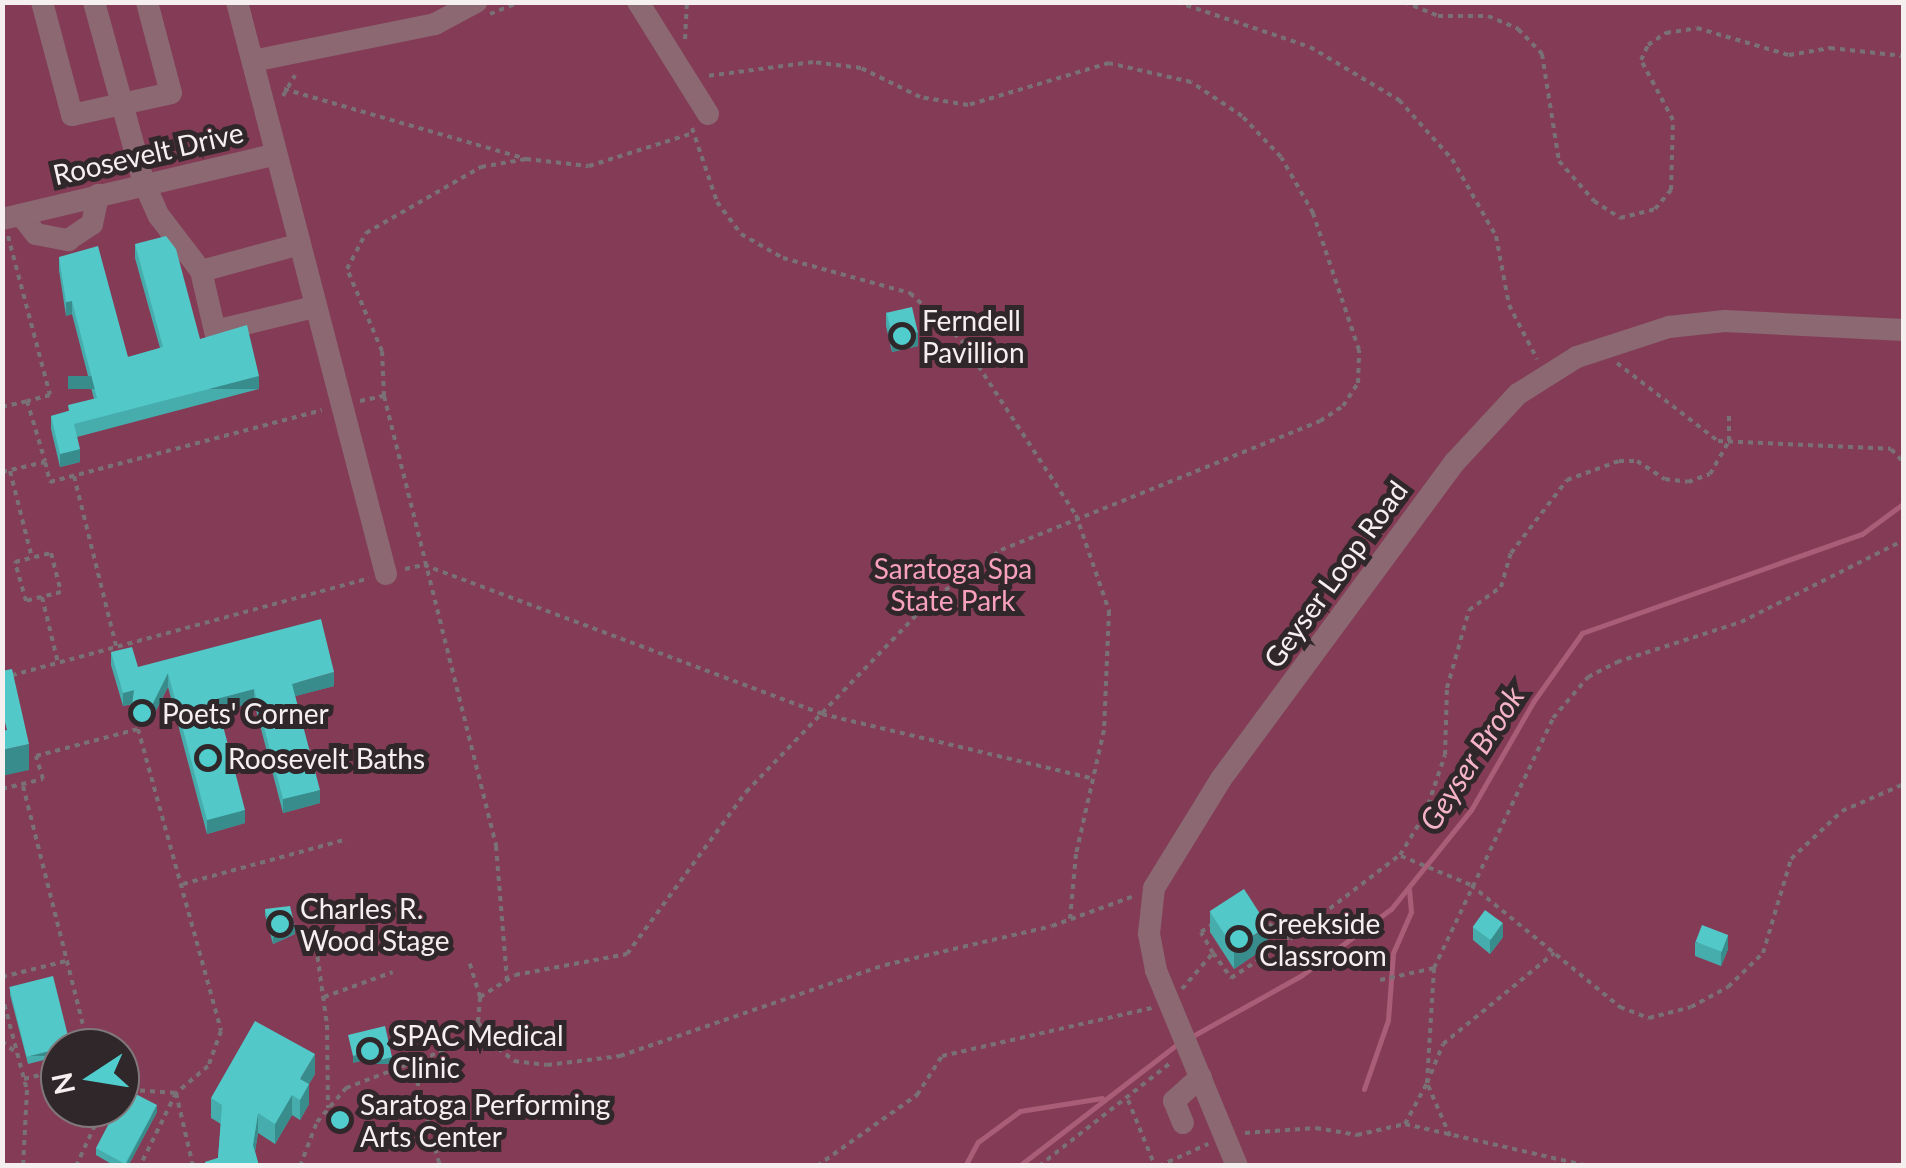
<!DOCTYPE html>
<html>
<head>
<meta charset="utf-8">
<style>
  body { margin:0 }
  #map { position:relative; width:1906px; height:1168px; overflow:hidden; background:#3a3134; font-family:Lato,sans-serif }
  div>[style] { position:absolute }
  .green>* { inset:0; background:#843c56 }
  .stream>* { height:5px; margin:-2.5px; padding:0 2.5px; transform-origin:2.5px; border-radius:2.5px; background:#aa5d77 }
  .path>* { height:4px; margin-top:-2px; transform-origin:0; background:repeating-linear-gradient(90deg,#797173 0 5px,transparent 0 10px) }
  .minor>* { height:22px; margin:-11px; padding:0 11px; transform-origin:11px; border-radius:11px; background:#8b6872 }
  .wall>* { inset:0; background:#47acac }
  .shaded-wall>* { inset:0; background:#398c8c; transform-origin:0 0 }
  .building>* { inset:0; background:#52c8c8; transform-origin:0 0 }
  .dots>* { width:28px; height:28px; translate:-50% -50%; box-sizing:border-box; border:5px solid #30272a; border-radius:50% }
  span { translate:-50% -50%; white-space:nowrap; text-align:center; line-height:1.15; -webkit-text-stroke:10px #30272a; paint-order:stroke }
  .street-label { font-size:28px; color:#f5eff0 }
  .poi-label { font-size:28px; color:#f5eff0 }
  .left { translate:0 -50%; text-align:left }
  .park-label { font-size:28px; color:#f8a1bc }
  .water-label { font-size:30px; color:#f5b3c7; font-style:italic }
  .frame { position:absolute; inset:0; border:5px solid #f5eff0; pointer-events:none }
  .north { position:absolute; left:40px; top:1028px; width:100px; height:100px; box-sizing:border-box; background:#30272a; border:2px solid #7f7779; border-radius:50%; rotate:258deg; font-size:28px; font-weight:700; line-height:40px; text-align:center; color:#f5eff0 }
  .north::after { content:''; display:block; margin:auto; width:35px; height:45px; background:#52cdcd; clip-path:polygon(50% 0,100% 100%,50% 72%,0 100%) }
</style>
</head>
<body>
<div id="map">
  <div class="green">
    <div style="clip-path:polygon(evenodd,2px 3px,1903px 3px,1903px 1165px,3px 1165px,2px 3px,60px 1048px,120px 1048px,120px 1108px,60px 1108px,60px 1048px)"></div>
  </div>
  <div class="stream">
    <div style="left:1189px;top:1038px;width:129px;rotate:-29.1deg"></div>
    <div style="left:1302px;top:975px;width:111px;rotate:-36.6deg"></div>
    <div style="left:1391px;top:909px;width:127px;rotate:-51.1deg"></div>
    <div style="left:1471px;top:810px;width:125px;rotate:-60.1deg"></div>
    <div style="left:1533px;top:702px;width:85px;rotate:-54.6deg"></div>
    <div style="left:1582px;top:633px;width:297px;rotate:-19.5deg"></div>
    <div style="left:1862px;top:534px;width:52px;rotate:-36.4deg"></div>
    <div style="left:1364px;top:1089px;width:73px;rotate:-70.8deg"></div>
    <div style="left:1388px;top:1020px;width:67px;rotate:-85.7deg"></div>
    <div style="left:1393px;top:953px;width:45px;rotate:-66.3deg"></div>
    <div style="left:1411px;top:912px;width:22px;rotate:-95deg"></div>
    <div style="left:965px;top:1166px;width:27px;rotate:-62deg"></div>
    <div style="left:978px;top:1142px;width:52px;rotate:-36.4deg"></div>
    <div style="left:1020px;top:1111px;width:83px;rotate:-9deg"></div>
    <div style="left:1019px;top:1166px;width:202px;rotate:-37.6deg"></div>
  </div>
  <div class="path">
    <div style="left:1177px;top:2px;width:140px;rotate:18.7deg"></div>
    <div style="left:1310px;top:47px;width:104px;rotate:30.8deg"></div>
    <div style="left:1399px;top:100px;width:79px;rotate:48.1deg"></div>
    <div style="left:1452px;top:159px;width:89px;rotate:60.3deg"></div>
    <div style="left:1496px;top:236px;width:70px;rotate:79.3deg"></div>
    <div style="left:1509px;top:305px;width:61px;rotate:62.6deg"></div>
    <div style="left:1404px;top:2px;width:37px;rotate:22deg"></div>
    <div style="left:1438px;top:16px;width:50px"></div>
    <div style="left:1488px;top:16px;width:33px;rotate:23deg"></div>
    <div style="left:1518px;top:29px;width:35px;rotate:46deg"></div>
    <div style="left:1542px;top:54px;width:108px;rotate:81deg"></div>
    <div style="left:1559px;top:161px;width:53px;rotate:48.8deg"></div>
    <div style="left:1594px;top:201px;width:31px;rotate:33deg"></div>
    <div style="left:1620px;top:218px;width:36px;rotate:-14deg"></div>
    <div style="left:1655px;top:209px;width:25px;rotate:-50deg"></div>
    <div style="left:1671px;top:190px;width:70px;rotate:-88.4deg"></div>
    <div style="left:1673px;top:120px;width:68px;rotate:-118.1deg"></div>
    <div style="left:1641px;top:60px;width:17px;rotate:-65deg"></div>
    <div style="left:1648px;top:45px;width:22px;rotate:-34deg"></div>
    <div style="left:1666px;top:33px;width:31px;rotate:-9deg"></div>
    <div style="left:1697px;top:28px;width:96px;rotate:16.4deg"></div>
    <div style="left:1789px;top:55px;width:42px;rotate:-9.7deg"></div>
    <div style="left:1830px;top:48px;width:74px;rotate:6.2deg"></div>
    <div style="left:490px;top:14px;width:32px;rotate:-22deg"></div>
    <div style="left:685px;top:39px;width:37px;rotate:-87deg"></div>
    <div style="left:284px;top:89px;width:252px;rotate:16.1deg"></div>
    <div style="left:526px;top:159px;width:63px;rotate:6.3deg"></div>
    <div style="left:589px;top:166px;width:109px;rotate:-17.6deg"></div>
    <div style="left:283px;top:96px;width:24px;rotate:-60deg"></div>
    <div style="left:692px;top:128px;width:78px;rotate:71.3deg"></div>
    <div style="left:717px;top:202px;width:40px;rotate:53deg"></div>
    <div style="left:741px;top:234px;width:48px;rotate:29.7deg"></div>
    <div style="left:783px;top:258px;width:132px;rotate:15.4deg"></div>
    <div style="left:910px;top:293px;width:71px;rotate:42.7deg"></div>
    <div style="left:962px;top:341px;width:208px;rotate:56.8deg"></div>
    <div style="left:1076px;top:515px;width:102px;rotate:71deg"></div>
    <div style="left:1109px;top:611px;width:119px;rotate:92.4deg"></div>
    <div style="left:1104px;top:730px;width:127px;rotate:102.7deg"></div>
    <div style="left:1076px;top:854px;width:65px;rotate:95.3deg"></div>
    <div style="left:157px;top:158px;width:41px;rotate:-9.9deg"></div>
    <div style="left:75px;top:179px;width:46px;rotate:-15.3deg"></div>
    <div style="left:8px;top:236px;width:164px;rotate:75.2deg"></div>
    <div style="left:50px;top:395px;width:24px;rotate:165deg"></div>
    <div style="left:27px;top:401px;width:63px;rotate:73.3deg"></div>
    <div style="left:1617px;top:363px;width:128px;rotate:37.7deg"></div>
    <div style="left:1718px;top:441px;width:173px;rotate:2.6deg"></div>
    <div style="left:1891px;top:449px;width:19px;rotate:47deg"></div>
    <div style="left:384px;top:396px;width:464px;rotate:76deg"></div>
    <div style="left:496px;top:846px;width:134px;rotate:85.3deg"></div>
    <div style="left:360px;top:401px;width:25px;rotate:-12deg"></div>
    <div style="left:384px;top:396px;width:45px;rotate:-92.5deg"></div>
    <div style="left:382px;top:351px;width:89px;rotate:-113.1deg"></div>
    <div style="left:347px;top:269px;width:41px;rotate:-62.2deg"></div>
    <div style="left:366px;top:233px;width:133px;rotate:-29.9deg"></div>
    <div style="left:481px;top:167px;width:46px;rotate:-10.1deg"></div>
    <div style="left:2px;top:407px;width:26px;rotate:-13deg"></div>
    <div style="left:10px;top:471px;width:90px;rotate:75.8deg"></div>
    <div style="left:2px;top:472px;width:44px;rotate:-13.1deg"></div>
    <div style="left:45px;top:462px;width:21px;rotate:76deg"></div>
    <div style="left:50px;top:482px;width:281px;rotate:-14.8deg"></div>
    <div style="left:74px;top:476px;width:175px;rotate:76.1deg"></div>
    <div style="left:51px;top:553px;width:40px;rotate:75.6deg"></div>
    <div style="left:61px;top:592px;width:36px;rotate:166deg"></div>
    <div style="left:26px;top:601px;width:41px;rotate:-105.8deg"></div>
    <div style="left:15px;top:562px;width:37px;rotate:-14deg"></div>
    <div style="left:405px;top:569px;width:19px;rotate:-12deg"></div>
    <div style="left:424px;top:565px;width:425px;rotate:20.5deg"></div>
    <div style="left:822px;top:714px;width:277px;rotate:13.4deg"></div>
    <div style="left:42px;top:597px;width:68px;rotate:76.4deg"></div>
    <div style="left:2px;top:678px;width:380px;rotate:-15.2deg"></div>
    <div style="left:23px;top:786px;width:270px;rotate:75.9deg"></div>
    <div style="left:2px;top:789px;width:42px;rotate:-13.7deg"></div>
    <div style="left:43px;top:779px;width:24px;rotate:-107deg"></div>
    <div style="left:36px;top:756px;width:106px;rotate:-14.8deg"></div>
    <div style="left:138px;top:729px;width:313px;rotate:74.6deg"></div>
    <div style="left:221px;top:1031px;width:37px;rotate:110deg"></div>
    <div style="left:208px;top:1066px;width:42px;rotate:139.8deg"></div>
    <div style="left:176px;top:1093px;width:75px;rotate:76.9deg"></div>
    <div style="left:1401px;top:856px;width:76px;rotate:22.5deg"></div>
    <div style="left:1471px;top:885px;width:193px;rotate:39.3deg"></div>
    <div style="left:1620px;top:1007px;width:31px;rotate:21deg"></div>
    <div style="left:1649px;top:1018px;width:43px;rotate:-14.7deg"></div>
    <div style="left:1691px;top:1007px;width:42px;rotate:-28.4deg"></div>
    <div style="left:1728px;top:987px;width:49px;rotate:-44.2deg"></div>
    <div style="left:1763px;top:953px;width:98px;rotate:-73.4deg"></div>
    <div style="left:1791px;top:859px;width:70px;rotate:-43.3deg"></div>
    <div style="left:1842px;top:811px;width:68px;rotate:-23.5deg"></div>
    <div style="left:183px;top:884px;width:170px;rotate:-15.3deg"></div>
    <div style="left:312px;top:917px;width:109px;rotate:82.1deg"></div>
    <div style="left:327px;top:1025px;width:83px;rotate:89.3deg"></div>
    <div style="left:1261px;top:918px;width:36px;rotate:36deg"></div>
    <div style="left:1290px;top:939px;width:138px;rotate:-37.4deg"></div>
    <div style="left:1400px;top:855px;width:48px;rotate:-58.6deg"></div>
    <div style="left:1425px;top:814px;width:62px;rotate:-71.3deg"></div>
    <div style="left:1445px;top:755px;width:67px;rotate:-88.3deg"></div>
    <div style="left:1447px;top:688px;width:81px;rotate:-74.2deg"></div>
    <div style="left:1469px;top:610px;width:39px;rotate:-36deg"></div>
    <div style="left:1501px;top:587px;width:35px;rotate:-74deg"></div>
    <div style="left:1511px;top:553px;width:92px;rotate:-52.5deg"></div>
    <div style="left:1567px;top:480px;width:55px;rotate:-20.1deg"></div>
    <div style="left:1619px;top:461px;width:18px"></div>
    <div style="left:1637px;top:461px;width:33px;rotate:33deg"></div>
    <div style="left:1665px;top:479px;width:23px;rotate:7deg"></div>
    <div style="left:1688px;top:482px;width:23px;rotate:-20deg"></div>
    <div style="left:1710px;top:474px;width:38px;rotate:-60deg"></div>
    <div style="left:1729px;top:441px;width:27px;rotate:-90deg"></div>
    <div style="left:1213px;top:953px;width:31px;rotate:54deg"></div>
    <div style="left:1231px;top:978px;width:69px;rotate:-33.2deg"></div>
    <div style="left:2px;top:977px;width:66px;rotate:-14deg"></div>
    <div style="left:1380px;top:980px;width:55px;rotate:-12.5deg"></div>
    <div style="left:1182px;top:989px;width:48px;rotate:-49.3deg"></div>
    <div style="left:1213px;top:953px;width:24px;rotate:-120deg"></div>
    <div style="left:1201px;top:932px;width:14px;rotate:-34deg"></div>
    <div style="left:2px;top:995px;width:98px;rotate:75.3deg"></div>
    <div style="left:27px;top:1090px;width:76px;rotate:93deg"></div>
    <div style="left:324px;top:997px;width:73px;rotate:-19.9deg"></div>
    <div style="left:480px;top:997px;width:41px;rotate:-32.2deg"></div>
    <div style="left:515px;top:975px;width:114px;rotate:-10.6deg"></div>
    <div style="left:627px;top:954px;width:201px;rotate:-53.7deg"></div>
    <div style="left:746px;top:792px;width:264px;rotate:-46.1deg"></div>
    <div style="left:929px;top:602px;width:89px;rotate:-35.8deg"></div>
    <div style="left:1001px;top:550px;width:344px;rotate:-22deg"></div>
    <div style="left:1320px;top:421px;width:27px;rotate:-33deg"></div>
    <div style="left:1343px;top:406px;width:27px;rotate:-57deg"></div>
    <div style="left:1358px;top:383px;width:33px;rotate:-88deg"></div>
    <div style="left:1359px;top:350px;width:145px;rotate:-108.6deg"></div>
    <div style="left:1313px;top:213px;width:64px;rotate:-119.7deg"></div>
    <div style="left:1281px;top:157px;width:57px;rotate:-133.6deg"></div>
    <div style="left:1242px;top:116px;width:61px;rotate:-146.3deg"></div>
    <div style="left:1191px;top:82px;width:84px;rotate:-167deg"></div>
    <div style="left:1109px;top:63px;width:147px;rotate:163.4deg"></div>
    <div style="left:968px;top:105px;width:49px;rotate:-170.5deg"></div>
    <div style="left:920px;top:97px;width:66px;rotate:-153.8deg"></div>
    <div style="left:861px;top:68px;width:48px;rotate:-172.9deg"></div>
    <div style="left:813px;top:62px;width:107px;rotate:172.5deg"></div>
    <div style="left:478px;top:1022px;width:23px;rotate:59deg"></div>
    <div style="left:490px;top:1042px;width:31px;rotate:38deg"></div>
    <div style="left:514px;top:1061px;width:33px;rotate:7deg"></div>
    <div style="left:547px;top:1065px;width:74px;rotate:-7deg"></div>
    <div style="left:620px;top:1056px;width:280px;rotate:-19deg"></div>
    <div style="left:885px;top:965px;width:171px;rotate:-13.1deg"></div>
    <div style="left:1052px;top:926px;width:87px;rotate:-20.1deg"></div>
    <div style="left:2px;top:1041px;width:16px;rotate:40deg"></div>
    <div style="left:425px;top:1060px;width:22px;rotate:111deg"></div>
    <div style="left:417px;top:1081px;width:88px;rotate:74.9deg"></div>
    <div style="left:24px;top:1079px;width:37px;rotate:-14deg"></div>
    <div style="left:120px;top:1089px;width:56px;rotate:4.1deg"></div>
    <div style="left:176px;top:1093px;width:81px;rotate:116.3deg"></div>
    <div style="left:1128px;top:1100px;width:71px;rotate:67.8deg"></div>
    <div style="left:1405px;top:1124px;width:47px;rotate:-61.8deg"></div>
    <div style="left:1427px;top:1083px;width:115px;rotate:-86.5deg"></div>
    <div style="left:1434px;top:968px;width:277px;rotate:-64.5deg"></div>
    <div style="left:1553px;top:718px;width:54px;rotate:-49.5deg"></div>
    <div style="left:1588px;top:677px;width:33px;rotate:-27deg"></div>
    <div style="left:1617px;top:662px;width:130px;rotate:-17.9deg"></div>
    <div style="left:1741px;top:622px;width:182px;rotate:-26.7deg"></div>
    <div style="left:1245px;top:1133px;width:71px;rotate:-4deg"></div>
    <div style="left:1316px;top:1128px;width:42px;rotate:9.7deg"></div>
    <div style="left:1357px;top:1135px;width:49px;rotate:-12.9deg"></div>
    <div style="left:1405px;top:1124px;width:188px;rotate:12.9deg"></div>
    <div style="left:1450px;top:1136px;width:58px;rotate:-113.5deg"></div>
    <div style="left:1427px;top:1083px;width:42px;rotate:-67.7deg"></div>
    <div style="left:1443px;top:1044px;width:144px;rotate:-39.3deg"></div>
    <div style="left:76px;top:1166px;width:64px;rotate:-65deg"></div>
    <div style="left:300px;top:1166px;width:47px;rotate:-68.9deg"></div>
    <div style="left:317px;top:1122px;width:45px;rotate:-49.5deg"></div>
    <div style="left:346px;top:1088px;width:129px;rotate:-21deg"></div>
    <div style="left:466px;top:1042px;width:23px;rotate:-59deg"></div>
    <div style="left:478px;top:1022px;width:25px;rotate:-85deg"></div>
    <div style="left:480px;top:997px;width:38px;rotate:-107deg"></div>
    <div style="left:817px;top:1166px;width:123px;rotate:-35.4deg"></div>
    <div style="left:917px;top:1095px;width:46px;rotate:-57.3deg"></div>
    <div style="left:942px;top:1056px;width:215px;rotate:-12.9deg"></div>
    <div style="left:1039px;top:1166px;width:170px;rotate:-38.1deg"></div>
    <div style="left:1159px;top:1166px;width:54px;rotate:-24.2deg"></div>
  </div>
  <div class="minor">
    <div style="left:42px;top:2px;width:117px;rotate:75.1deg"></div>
    <div style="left:72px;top:115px;width:101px;rotate:-12.5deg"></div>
    <div style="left:171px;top:93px;width:94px;rotate:-104.8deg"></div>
    <div style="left:94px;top:2px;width:188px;rotate:74.6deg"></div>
    <div style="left:144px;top:183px;width:36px;rotate:66deg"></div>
    <div style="left:159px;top:216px;width:69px;rotate:52.6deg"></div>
    <div style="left:237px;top:2px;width:591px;rotate:75.4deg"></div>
    <div style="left:638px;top:2px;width:132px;rotate:58deg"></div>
    <div style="left:253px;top:61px;width:186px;rotate:-11.5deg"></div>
    <div style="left:435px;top:24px;width:47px;rotate:-28.2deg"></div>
    <div style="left:21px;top:215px;width:24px;rotate:52deg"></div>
    <div style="left:36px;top:234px;width:33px;rotate:11deg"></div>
    <div style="left:68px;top:240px;width:29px;rotate:-34deg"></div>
    <div style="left:92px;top:224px;width:30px;rotate:-78deg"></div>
    <div style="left:2px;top:219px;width:278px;rotate:-13.3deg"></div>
    <div style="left:297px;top:245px;width:99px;rotate:164.8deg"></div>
    <div style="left:201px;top:271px;width:62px;rotate:76.9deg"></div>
    <div style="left:215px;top:331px;width:102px;rotate:-13.6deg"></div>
    <div style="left:1183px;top:1123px;width:24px;rotate:-112deg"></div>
    <div style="left:1174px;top:1101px;width:36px;rotate:-42deg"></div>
    <div style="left:1237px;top:1166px;width:212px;rotate:-112.5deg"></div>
    <div style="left:1156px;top:970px;width:37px;rotate:-101deg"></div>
    <div style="left:1149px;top:934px;width:46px;rotate:-83.8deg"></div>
    <div style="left:1154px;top:888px;width:128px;rotate:-58.4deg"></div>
    <div style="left:1221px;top:779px;width:393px;rotate:-53.6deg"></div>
    <div style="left:1454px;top:463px;width:94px;rotate:-47.2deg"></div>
    <div style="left:1518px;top:394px;width:70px;rotate:-32.1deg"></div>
    <div style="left:1577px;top:357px;width:97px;rotate:-18.1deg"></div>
    <div style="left:1669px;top:327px;width:56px;rotate:-6.1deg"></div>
    <div style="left:1725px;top:321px;width:179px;rotate:2.9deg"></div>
  </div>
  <div class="wall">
    <div style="clip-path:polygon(135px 244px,200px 339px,259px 389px,77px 437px,80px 462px,60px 467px,51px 429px,51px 416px,68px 411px,94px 399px,72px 314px,66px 316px,59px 270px,59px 257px,128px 357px,160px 348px,135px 258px)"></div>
    <div style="clip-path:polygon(886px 312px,918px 346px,892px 352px,886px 326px)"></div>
    <div style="clip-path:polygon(111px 652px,138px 667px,334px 686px,295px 696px,320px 803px,283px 813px,254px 702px,219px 712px,245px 823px,207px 834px,168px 687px,149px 724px,139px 724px,132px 718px,133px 704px,123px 706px,111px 665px)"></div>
    <div style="clip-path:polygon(265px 909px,295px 934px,273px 944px,265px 915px)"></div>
    <div style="clip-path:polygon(1210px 912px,1268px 946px,1234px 969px,1210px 932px)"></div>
    <div style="clip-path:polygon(1473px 927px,1503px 937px,1490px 954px,1473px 940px)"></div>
    <div style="clip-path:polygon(1695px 942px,1728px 949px,1721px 966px,1695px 956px)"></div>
    <div style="clip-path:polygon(10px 988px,71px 1048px,60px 1048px,60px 1056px,28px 1064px,10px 995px)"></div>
    <div style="clip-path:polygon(315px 1074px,309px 1084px,309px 1104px,300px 1120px,292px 1115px,275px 1144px,258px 1133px,255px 1151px,259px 1166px,205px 1166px,205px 1162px,218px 1158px,221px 1124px,211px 1118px,211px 1098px)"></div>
    <div style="clip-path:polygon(157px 1112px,128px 1166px,115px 1166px,96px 1155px,96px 1148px)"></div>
  </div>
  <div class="shaded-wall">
    <div style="clip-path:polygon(72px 301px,72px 314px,66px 316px,66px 302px)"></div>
    <div style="clip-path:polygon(918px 332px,918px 346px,892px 352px,892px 338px)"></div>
    <div style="left:259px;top:376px;width:13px;height:191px;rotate:90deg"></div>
    <div style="clip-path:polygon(80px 449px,80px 462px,60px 467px,60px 454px)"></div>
    <div style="clip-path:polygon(334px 672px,334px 686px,292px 697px,292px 684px)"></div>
    <div style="clip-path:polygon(168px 673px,168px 687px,149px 724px,149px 711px)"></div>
    <div style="clip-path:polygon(254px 689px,254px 702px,216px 713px,216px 699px)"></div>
    <div style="clip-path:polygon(134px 690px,134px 703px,123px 706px,123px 693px)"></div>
    <div style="clip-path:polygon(29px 744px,29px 770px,2px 776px,2px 750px)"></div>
    <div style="clip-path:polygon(320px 790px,320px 803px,283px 813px,283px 799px)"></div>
    <div style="clip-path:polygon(245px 810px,245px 823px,207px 834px,207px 820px)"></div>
    <div style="clip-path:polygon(1503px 923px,1503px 937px,1490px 954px,1490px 940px)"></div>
    <div style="clip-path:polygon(1268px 926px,1268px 946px,1234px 969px,1234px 949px)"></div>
    <div style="clip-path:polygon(295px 927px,295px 934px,273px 944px,273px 937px)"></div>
    <div style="clip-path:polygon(1728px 935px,1728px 949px,1721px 966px,1721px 952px)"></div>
    <div style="left:60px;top:1049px;width:7px;height:33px;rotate:90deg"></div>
    <div style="clip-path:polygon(315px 1054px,315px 1074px,300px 1099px,300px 1079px)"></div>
    <div style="clip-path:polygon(362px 1054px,362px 1061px,353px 1063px,353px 1056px)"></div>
    <div style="left:392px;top:1057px;width:7px;height:28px;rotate:90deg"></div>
    <div style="clip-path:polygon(309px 1084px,309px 1104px,300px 1120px,300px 1100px)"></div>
    <div style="clip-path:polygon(292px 1095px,292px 1115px,275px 1144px,275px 1124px)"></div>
    <div style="clip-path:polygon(157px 1105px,157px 1112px,128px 1166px,125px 1166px)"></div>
    <div style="clip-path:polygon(258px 1113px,258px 1133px,253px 1165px,253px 1145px)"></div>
  </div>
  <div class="building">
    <div style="clip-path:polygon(166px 236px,176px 249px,200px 339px,247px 325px,259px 376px,74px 424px,80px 449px,60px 454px,51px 416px,69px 411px,68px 405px,97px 398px,72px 301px,66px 302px,59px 257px,98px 246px,128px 357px,163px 347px,135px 244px)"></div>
    <div style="left:912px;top:307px;width:26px;height:26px;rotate:77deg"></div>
    <div style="clip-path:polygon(321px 619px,334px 672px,292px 684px,320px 790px,283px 799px,254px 689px,216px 699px,245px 810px,207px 820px,168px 673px,149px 711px,139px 711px,132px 705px,134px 690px,123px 693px,111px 652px,132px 647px,138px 667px)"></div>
    <div style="clip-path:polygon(12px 669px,29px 744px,2px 750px,2px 731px,7px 730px,2px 711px,2px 671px)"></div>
    <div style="left:1244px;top:889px;width:44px;height:41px;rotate:57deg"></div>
    <div style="clip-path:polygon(290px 906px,295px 927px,273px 937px,265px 909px)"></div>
    <div style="left:1485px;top:910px;width:22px;height:21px;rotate:36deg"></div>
    <div style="left:1702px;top:925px;width:28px;height:18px;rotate:21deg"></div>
    <div style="left:53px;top:976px;width:72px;height:45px;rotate:76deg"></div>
    <div style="clip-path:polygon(255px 1021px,315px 1054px,300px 1079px,309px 1084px,300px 1100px,292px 1095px,275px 1124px,258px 1113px,253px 1145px,259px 1166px,206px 1166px,205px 1162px,218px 1158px,222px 1105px,211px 1098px)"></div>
    <div style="clip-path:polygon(385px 1026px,392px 1057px,365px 1064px,362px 1054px,353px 1056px,348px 1035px)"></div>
    <div style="clip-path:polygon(126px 1089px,157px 1105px,125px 1164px,96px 1148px,117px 1108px,120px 1108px,120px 1101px)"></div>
  </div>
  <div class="dots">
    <div style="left:902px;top:336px;background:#52cdcd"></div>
    <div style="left:142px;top:713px;background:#52cdcd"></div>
    <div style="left:208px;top:758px;background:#52cdcd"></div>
    <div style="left:280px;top:924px;background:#52cdcd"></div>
    <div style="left:1239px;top:939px;background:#52cdcd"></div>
    <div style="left:370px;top:1051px;background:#52cdcd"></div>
    <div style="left:340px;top:1120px;background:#52cdcd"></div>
  </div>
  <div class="street-label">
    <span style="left:148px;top:153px;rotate:-13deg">Roosevelt Drive</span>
    <span style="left:1335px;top:574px;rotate:-54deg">Geyser Loop Road</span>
  </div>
  <div class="poi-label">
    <span class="left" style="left:922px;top:336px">Ferndell<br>Pavillion</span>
    <span class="left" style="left:162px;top:713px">Poets' Corner</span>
    <span class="left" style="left:228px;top:758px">Roosevelt Baths</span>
    <span class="left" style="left:300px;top:924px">Charles R.<br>Wood Stage</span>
    <span class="left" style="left:1259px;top:939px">Creekside<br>Classroom</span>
    <span class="left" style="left:392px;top:1051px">SPAC Medical<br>Clinic</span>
    <span class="left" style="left:360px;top:1120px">Saratoga Performing<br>Arts Center</span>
  </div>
  <div class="park-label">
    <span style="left:953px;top:584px">Saratoga Spa<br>State Park</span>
  </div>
  <div class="water-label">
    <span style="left:1471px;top:758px;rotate:-57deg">Geyser Brook</span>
  </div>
  <div class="frame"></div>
  <div class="north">N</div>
</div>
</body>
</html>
